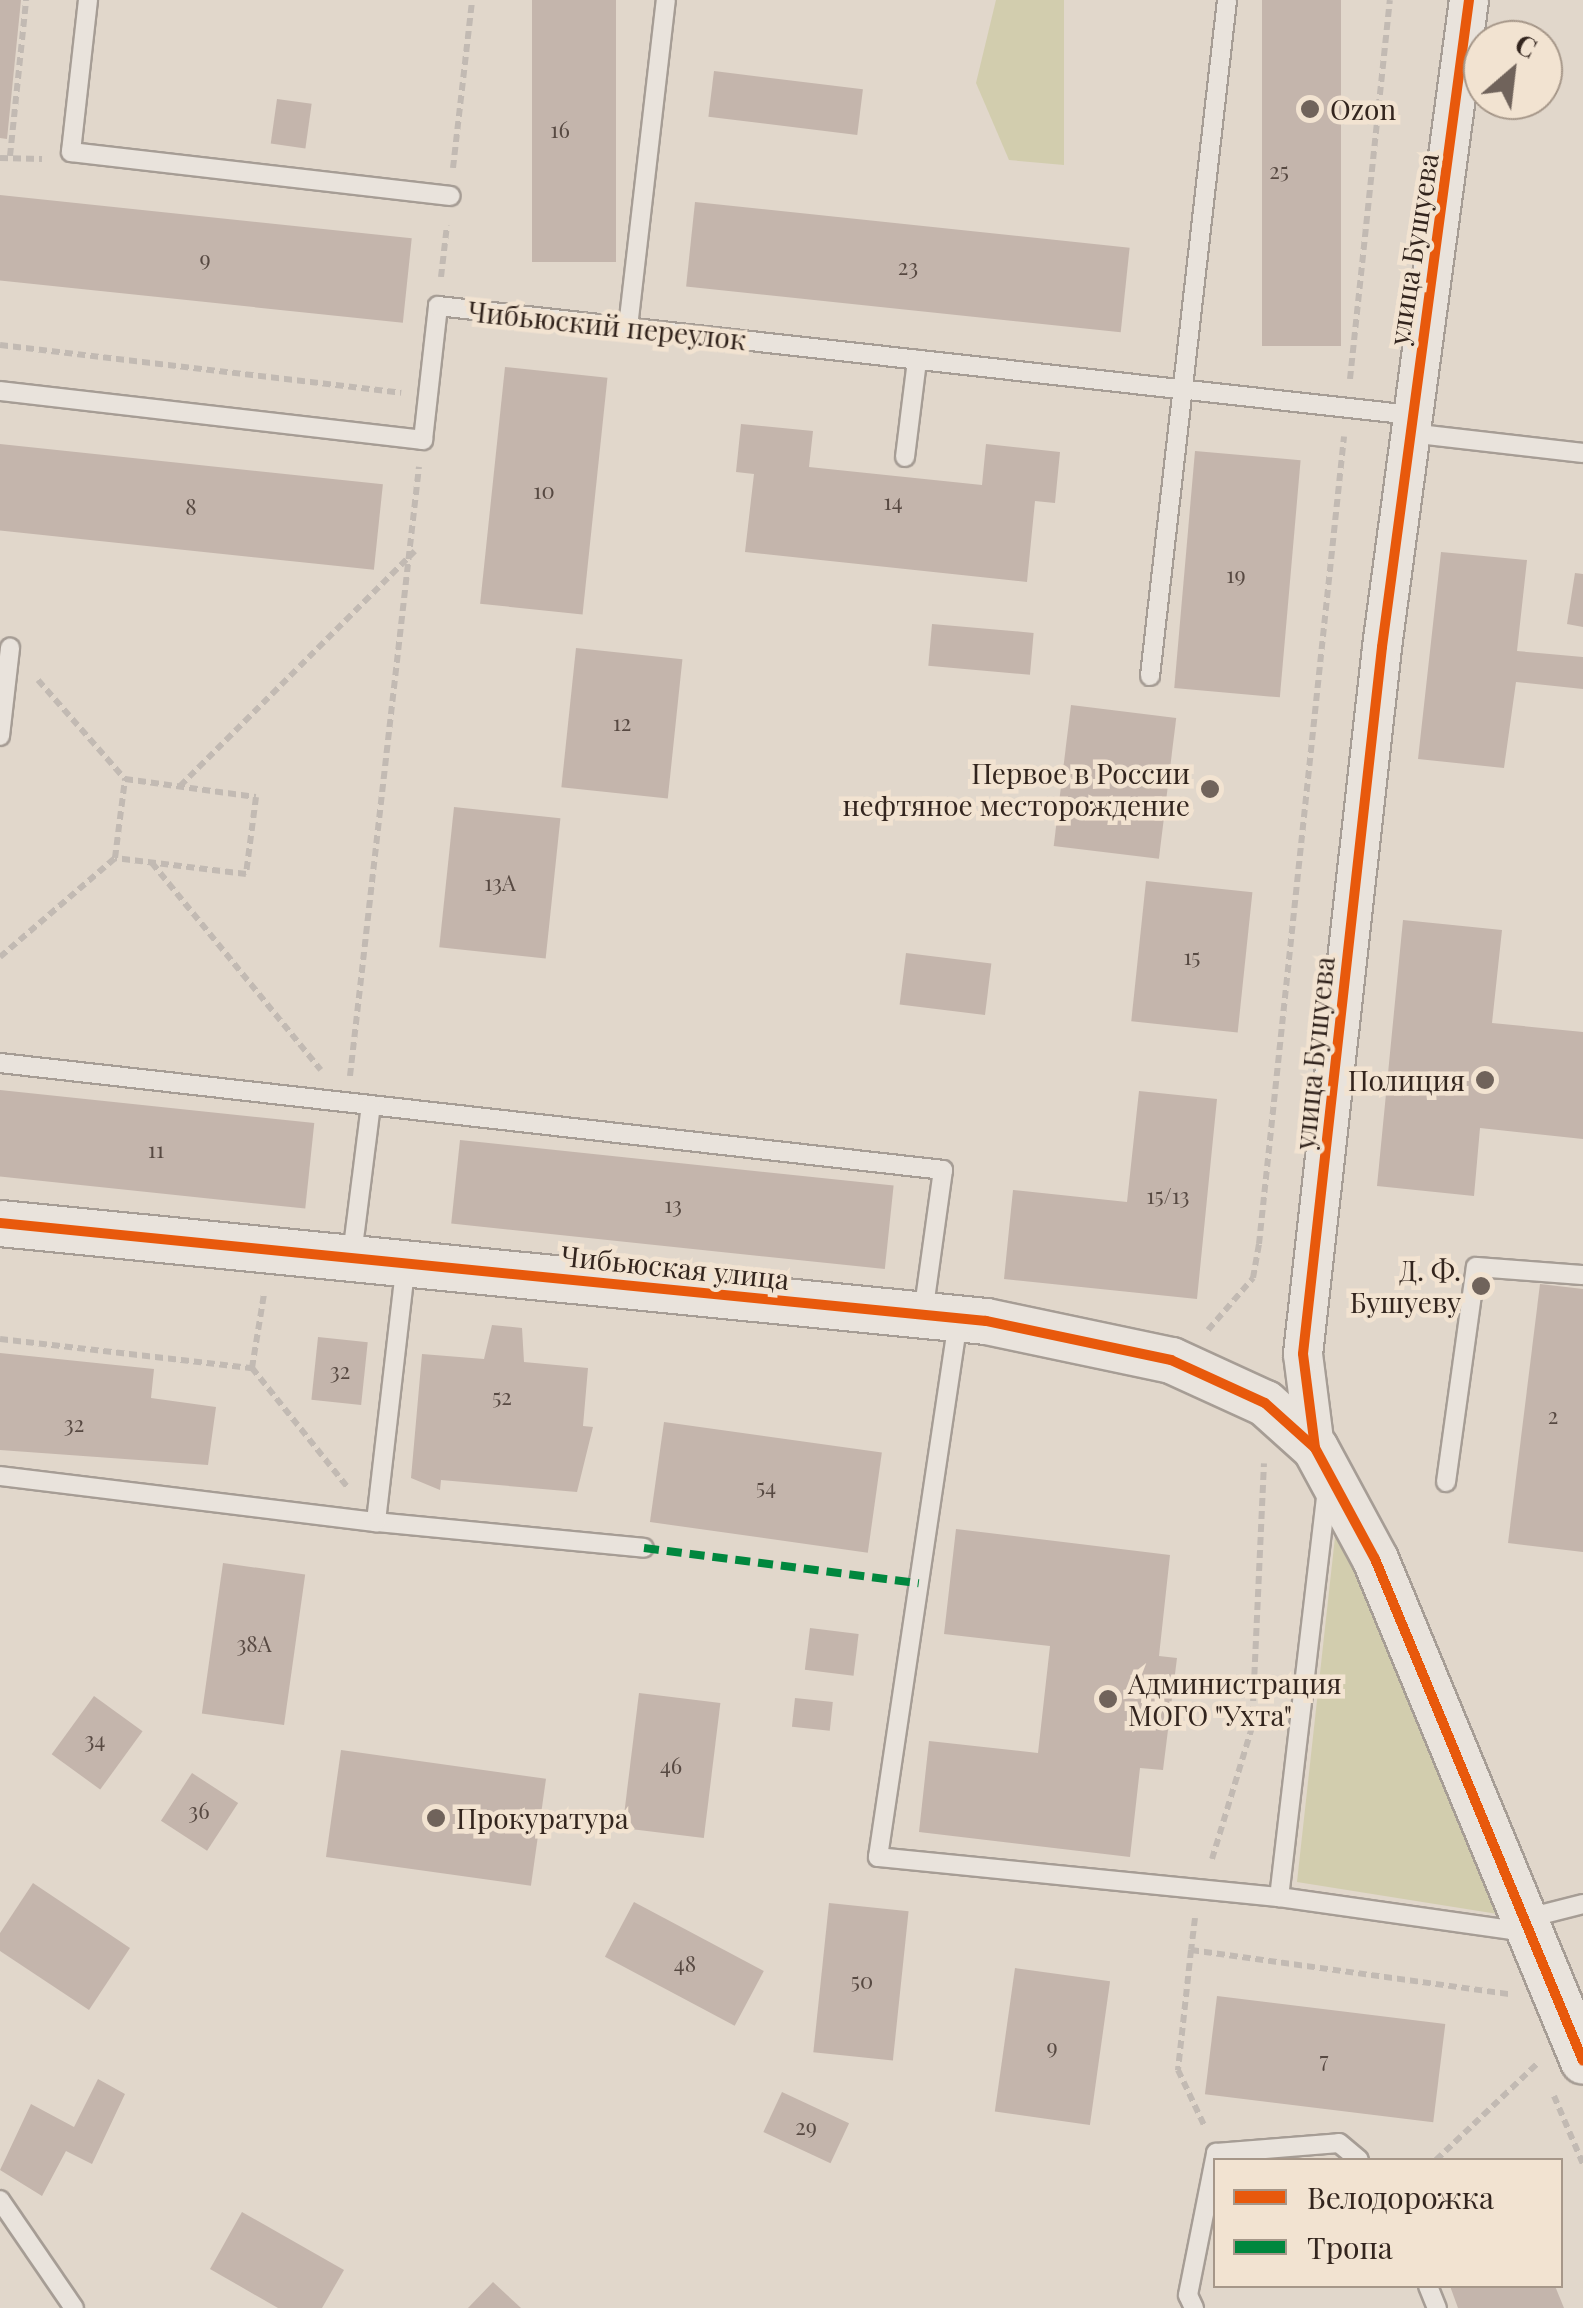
<!DOCTYPE html>
<html>
<head>
<meta charset="utf-8">
<style>
  body { margin:0 }
  #map { position:relative; width:1583px; height:2308px; overflow:hidden; background:#e1d7cb; font-family:"Playfair Display",serif }
  div>[style] { position:absolute }
  .green>* { inset:0; background:#d2cdae }
  .building>* { inset:0; background:#c4b5ac; transform-origin:0 0 }
  .path>* { height:6px; margin-top:-3px; transform-origin:0; background:repeating-linear-gradient(90deg,#c2bab3 0 8px,transparent 0 13px) }
  .roads { filter:drop-shadow(2px 0 #a69d95) drop-shadow(-2px 0 #a69d95) drop-shadow(0 2px #a69d95) drop-shadow(0 -2px #a69d95) }
  .service>* { height:18px; margin:-9px; padding:0 9px; transform-origin:9px; border-radius:9px; background:#e9e3dc }
  .minor>* { height:38px; margin:-19px; padding:0 19px; transform-origin:19px; border-radius:19px; background:#e9e3dc }
  .tertiary>* { height:45px; margin:-22.5px; padding:0 22.5px; transform-origin:22.5px; border-radius:22.5px; background:#e9e3dc }
  .quiet>* { height:8px; margin-top:-4px; transform-origin:0; background:repeating-linear-gradient(90deg,#00873e 0 15px,transparent 0 23px) }
  .cycleway>* { height:10px; margin:-5px; padding:0 5px; transform-origin:5px; border-radius:5px; background:#e8590c }
  .dots>* { width:28px; height:28px; translate:-50% -50%; box-sizing:border-box; border:5px solid #f2e3d1; border-radius:50% }
  span { translate:-50% -50%; white-space:nowrap; text-align:center; line-height:1.15; -webkit-text-stroke:9px #f2e3d1; paint-order:stroke }
  .number-label { font-size:22px; color:#574942 }
  .number-label span { -webkit-text-stroke-width:0 }
  .poi-label { font-size:28px; color:#33251e }
  .left { translate:0 -50%; text-align:left }
  .right { translate:-100% -50%; text-align:right }
  .street-label { font-size:28px; color:#33251e }
  .legend { position:absolute; left:1213px; top:2158px; width:350px; height:130px; box-sizing:border-box; background:#f2e3d1; border:2px solid #a69789; margin:0; padding:12px 18px; list-style:none; font-size:30px; color:#33251e }
  .legend li { display:flex; align-items:center; gap:20px; height:50px }
  .legend b { width:50px; border:2px solid #a69789 }
  .north { position:absolute; left:1463px; top:20px; width:100px; height:100px; box-sizing:border-box; background:#f2e3d1; border:2px solid #a69789; border-radius:50%; rotate:28deg; font-size:28px; font-weight:700; line-height:40px; text-align:center; color:#33251e }
  .north::after { content:''; display:block; margin:auto; width:35px; height:45px; background:#70635b; clip-path:polygon(50% 0,100% 100%,50% 72%,0 100%) }
</style>
</head>
<body>
<div id="map">
  <div class="green">
    <div style="clip-path:polygon(996px 0,1064px 0,1064px 165px,1009px 160px,976px 83px)"></div>
    <div style="clip-path:polygon(1336px 1528px,1504px 1915px,1297px 1882px)"></div>
  </div>
  <div class="building">
    <div style="clip-path:polygon(0 0,21px 0,7px 139px,0 138px)"></div>
    <div style="left:532px;top:0;width:84px;height:262px"></div>
    <div style="left:1262px;top:0;width:79px;height:346px"></div>
    <div style="left:714px;top:71px;width:150px;height:46px;rotate:7deg"></div>
    <div style="left:277px;top:99px;width:35px;height:45px;rotate:8deg"></div>
    <div style="left:0;top:195px;width:414px;height:85px;rotate:6deg"></div>
    <div style="left:695px;top:202px;width:437px;height:85px;rotate:6deg"></div>
    <div style="left:505px;top:367px;width:103px;height:238px;rotate:6deg"></div>
    <div style="clip-path:polygon(741px 424px,813px 431px,809px 467px,982px 485px,986px 444px,1060px 452px,1055px 503px,1035px 501px,1027px 582px,745px 552px,754px 474px,736px 472px)"></div>
    <div style="left:0;top:444px;width:385px;height:86px;rotate:6deg"></div>
    <div style="left:1195px;top:451px;width:106px;height:238px;rotate:5deg"></div>
    <div style="clip-path:polygon(1441px 552px,1527px 560px,1517px 651px,1583px 657px,1583px 689px,1516px 682px,1504px 768px,1418px 759px)"></div>
    <div style="clip-path:polygon(1575px 573px,1583px 574px,1583px 627px,1567px 624px)"></div>
    <div style="left:932px;top:624px;width:102px;height:42px;rotate:5deg"></div>
    <div style="left:576px;top:648px;width:107px;height:140px;rotate:6deg"></div>
    <div style="left:1071px;top:705px;width:106px;height:142px;rotate:7deg"></div>
    <div style="left:454px;top:807px;width:107px;height:141px;rotate:6deg"></div>
    <div style="left:1146px;top:881px;width:107px;height:141px;rotate:6deg"></div>
    <div style="clip-path:polygon(1403px 920px,1502px 930px,1492px 1023px,1583px 1032px,1583px 1139px,1480px 1128px,1474px 1196px,1377px 1186px)"></div>
    <div style="left:906px;top:953px;width:86px;height:52px;rotate:7deg"></div>
    <div style="left:0;top:1090px;width:316px;height:86px;rotate:6deg"></div>
    <div style="clip-path:polygon(1139px 1091px,1217px 1099px,1197px 1299px,1004px 1279px,1013px 1190px,1127px 1202px)"></div>
    <div style="left:460px;top:1140px;width:436px;height:84px;rotate:6deg"></div>
    <div style="clip-path:polygon(1540px 1284px,1583px 1289px,1583px 1552px,1508px 1543px)"></div>
    <div style="clip-path:polygon(492px 1325px,522px 1328px,524px 1362px,588px 1368px,583px 1426px,593px 1427px,577px 1492px,441px 1480px,440px 1490px,411px 1478px,422px 1354px,484px 1359px)"></div>
    <div style="left:318px;top:1337px;width:50px;height:63px;rotate:6deg"></div>
    <div style="clip-path:polygon(0 1353px,154px 1369px,151px 1398px,216px 1407px,208px 1465px,0 1450px)"></div>
    <div style="left:664px;top:1422px;width:220px;height:101px;rotate:8deg"></div>
    <div style="clip-path:polygon(956px 1529px,1170px 1555px,1159px 1656px,1177px 1658px,1163px 1770px,1140px 1768px,1130px 1857px,919px 1832px,929px 1741px,1038px 1753px,1050px 1646px,944px 1634px)"></div>
    <div style="left:223px;top:1563px;width:83px;height:152px;rotate:8deg"></div>
    <div style="left:810px;top:1628px;width:49px;height:42px;rotate:7deg"></div>
    <div style="left:639px;top:1693px;width:82px;height:136px;rotate:7deg"></div>
    <div style="left:94px;top:1696px;width:60px;height:72px;rotate:36deg"></div>
    <div style="left:795px;top:1698px;width:38px;height:29px;rotate:6deg"></div>
    <div style="left:341px;top:1750px;width:207px;height:108px;rotate:8deg"></div>
    <div style="left:192px;top:1773px;width:55px;height:57px;rotate:33deg"></div>
    <div style="clip-path:polygon(33px 1883px,130px 1948px,89px 2010px,0 1951px,0 1933px)"></div>
    <div style="left:634px;top:1902px;width:147px;height:62px;rotate:28deg"></div>
    <div style="left:829px;top:1903px;width:80px;height:150px;rotate:6deg"></div>
    <div style="left:1015px;top:1968px;width:96px;height:145px;rotate:8deg"></div>
    <div style="left:1217px;top:1996px;width:230px;height:99px;rotate:7deg"></div>
    <div style="clip-path:polygon(98px 2079px,125px 2094px,92px 2164px,66px 2151px,42px 2196px,0 2170px,31px 2104px,74px 2127px)"></div>
    <div style="left:782px;top:2092px;width:74px;height:44px;rotate:25deg"></div>
    <div style="clip-path:polygon(242px 2212px,344px 2270px,322px 2308px,278px 2308px,210px 2269px)"></div>
    <div style="clip-path:polygon(493px 2282px,521px 2308px,468px 2308px)"></div>
    <div style="clip-path:polygon(1450px 2286px,1555px 2286px,1564px 2308px,1458px 2308px)"></div>
  </div>
  <div class="path">
    <div style="left:10px;top:156px;width:157px;rotate:-84.1deg"></div>
    <div style="left:0;top:158px;width:42px;rotate:1.4deg"></div>
    <div style="left:453px;top:168px;width:169px;rotate:-83.5deg"></div>
    <div style="left:441px;top:277px;width:52px;rotate:-83.4deg"></div>
    <div style="left:0;top:345px;width:404px;rotate:6.8deg"></div>
    <div style="left:1350px;top:379px;width:381px;rotate:-84deg"></div>
    <div style="left:38px;top:680px;width:132px;rotate:48.7deg"></div>
    <div style="left:125px;top:779px;width:132px;rotate:7.8deg"></div>
    <div style="left:256px;top:797px;width:78px;rotate:97.4deg"></div>
    <div style="left:246px;top:874px;width:132px;rotate:-173deg"></div>
    <div style="left:115px;top:858px;width:80px;rotate:-82.8deg"></div>
    <div style="left:180px;top:786px;width:332px;rotate:-45deg"></div>
    <div style="left:152px;top:863px;width:267px;rotate:50.8deg"></div>
    <div style="left:0;top:957px;width:152px;rotate:-40.7deg"></div>
    <div style="left:350px;top:1076px;width:613px;rotate:-83.54deg"></div>
    <div style="left:1208px;top:1330px;width:69px;rotate:-49.1deg"></div>
    <div style="left:1253px;top:1278px;width:35px;rotate:-80deg"></div>
    <div style="left:1259px;top:1244px;width:812px;rotate:-83.99deg"></div>
    <div style="left:0;top:1339px;width:254px;rotate:6.6deg"></div>
    <div style="left:252px;top:1368px;width:75px;rotate:-80.8deg"></div>
    <div style="left:252px;top:1368px;width:154px;rotate:51.3deg"></div>
    <div style="left:1212px;top:1859px;width:138px;rotate:-73.1deg"></div>
    <div style="left:1252px;top:1727px;width:264px;rotate:-87.4deg"></div>
    <div style="left:1195px;top:1918px;width:32px;rotate:97deg"></div>
    <div style="left:1191px;top:1950px;width:321px;rotate:7.9deg"></div>
    <div style="left:1191px;top:1950px;width:121px;rotate:96.2deg"></div>
    <div style="left:1178px;top:2070px;width:63px;rotate:64.7deg"></div>
    <div style="left:1554px;top:2096px;width:74px;rotate:66.9deg"></div>
    <div style="left:1436px;top:2160px;width:142px;rotate:-43.6deg"></div>
  </div>
  <div class="roads">
    <div class="service">
      <div style="left:88px;top:0;width:153px;rotate:96.4deg"></div>
      <div style="left:71px;top:152px;width:382px;rotate:6.6deg"></div>
      <div style="left:628px;top:327px;width:329px;rotate:-83.4deg"></div>
      <div style="left:0;top:391px;width:426px;rotate:6.6deg"></div>
      <div style="left:423px;top:440px;width:135px;rotate:-83.6deg"></div>
      <div style="left:438px;top:306px;width:980px;rotate:6.39deg"></div>
      <div style="left:1410px;top:433px;width:174px;rotate:6.6deg"></div>
      <div style="left:905px;top:457px;width:98px;rotate:-82.9deg"></div>
      <div style="left:1150px;top:676px;width:680px;rotate:-83.5deg"></div>
      <div style="left:0;top:736px;width:89px;rotate:-83.5deg"></div>
      <div style="left:0;top:1063px;width:949px;rotate:6.47deg"></div>
      <div style="left:943px;top:1170px;width:145px;rotate:97.9deg"></div>
      <div style="left:352px;top:1255px;width:151px;rotate:-82.8deg"></div>
      <div style="left:406px;top:1262px;width:262px;rotate:96.6deg"></div>
      <div style="left:376px;top:1522px;width:269px;rotate:5.5deg"></div>
      <div style="left:958px;top:1321px;width:542px;rotate:98.49deg"></div>
      <div style="left:878px;top:1857px;width:403px;rotate:5.7deg"></div>
      <div style="left:0;top:1476px;width:379px;rotate:7deg"></div>
      <div style="left:1446px;top:1482px;width:217px;rotate:-82.1deg"></div>
      <div style="left:1476px;top:1267px;width:107px;rotate:4.3deg"></div>
      <div style="left:1327px;top:1489px;width:411px;rotate:96.7deg"></div>
      <div style="left:1279px;top:1897px;width:248px;rotate:8.1deg"></div>
      <div style="left:1524px;top:1919px;width:61px;rotate:-14.3deg"></div>
      <div style="left:0;top:2200px;width:131px;rotate:55.6deg"></div>
      <div style="left:1428px;top:2286px;width:24px;rotate:68deg"></div>
      <div style="left:1194px;top:2308px;width:14px;rotate:-115deg"></div>
      <div style="left:1188px;top:2295px;width:145px;rotate:-78.8deg"></div>
      <div style="left:1216px;top:2153px;width:123px;rotate:-4.6deg"></div>
      <div style="left:1339px;top:2143px;width:26px;rotate:40deg"></div>
    </div>
    <div class="minor">
      <div style="left:1315px;top:1448px;width:95px;rotate:-97.3deg"></div>
      <div style="left:1303px;top:1354px;width:711px;rotate:-83.62deg"></div>
      <div style="left:1382px;top:647px;width:653px;rotate:-82.34deg"></div>
    </div>
    <div class="tertiary">
      <div style="left:0;top:1223px;width:991px;rotate:5.68deg"></div>
      <div style="left:986px;top:1321px;width:189px;rotate:11.9deg"></div>
      <div style="left:1171px;top:1360px;width:103px;rotate:24.6deg"></div>
      <div style="left:1265px;top:1403px;width:67px;rotate:42deg"></div>
      <div style="left:1315px;top:1448px;width:126px;rotate:61.6deg"></div>
      <div style="left:1375px;top:1559px;width:543px;rotate:67.49deg"></div>
    </div>
  </div>
  <div class="quiet">
    <div style="left:644px;top:1548px;width:277px;rotate:7.3deg"></div>
  </div>
  <div class="cycleway">
    <div style="left:1469px;top:0;width:653px;rotate:97.66deg"></div>
    <div style="left:1382px;top:647px;width:711px;rotate:96.38deg"></div>
    <div style="left:1303px;top:1354px;width:95px;rotate:82.7deg"></div>
    <div style="left:1315px;top:1448px;width:126px;rotate:61.6deg"></div>
    <div style="left:1375px;top:1559px;width:543px;rotate:67.49deg"></div>
    <div style="left:0;top:1223px;width:991px;rotate:5.68deg"></div>
    <div style="left:986px;top:1321px;width:189px;rotate:11.9deg"></div>
    <div style="left:1171px;top:1360px;width:103px;rotate:24.6deg"></div>
    <div style="left:1265px;top:1403px;width:67px;rotate:42deg"></div>
  </div>
  <div class="dots">
    <div style="left:1310px;top:109px;background:#70635b"></div>
    <div style="left:1210px;top:789px;background:#70635b"></div>
    <div style="left:1485px;top:1080px;background:#70635b"></div>
    <div style="left:1481px;top:1286px;background:#70635b"></div>
    <div style="left:1108px;top:1699px;background:#70635b"></div>
    <div style="left:436px;top:1818px;background:#70635b"></div>
  </div>
  <div class="number-label">
    <span style="left:560px;top:130px">16</span>
    <span style="left:1279px;top:171px">25</span>
    <span style="left:205px;top:259px">9</span>
    <span style="left:908px;top:267px">23</span>
    <span style="left:544px;top:491px">10</span>
    <span style="left:893px;top:502px">14</span>
    <span style="left:191px;top:507px">8</span>
    <span style="left:1236px;top:575px">19</span>
    <span style="left:622px;top:723px">12</span>
    <span style="left:500px;top:883px">13А</span>
    <span style="left:1192px;top:957px">15</span>
    <span style="left:156px;top:1150px">11</span>
    <span style="left:1168px;top:1196px">15/13</span>
    <span style="left:673px;top:1205px">13</span>
    <span style="left:340px;top:1371px">32</span>
    <span style="left:502px;top:1397px">52</span>
    <span style="left:1553px;top:1416px">2</span>
    <span style="left:74px;top:1424px">32</span>
    <span style="left:766px;top:1487px">54</span>
    <span style="left:254px;top:1644px">38А</span>
    <span style="left:95px;top:1740px">34</span>
    <span style="left:671px;top:1766px">46</span>
    <span style="left:199px;top:1811px">36</span>
    <span style="left:685px;top:1964px">48</span>
    <span style="left:862px;top:1981px">50</span>
    <span style="left:1052px;top:2047px">9</span>
    <span style="left:1324px;top:2060px">7</span>
    <span style="left:806px;top:2127px">29</span>
  </div>
  <div class="poi-label">
    <span class="left" style="left:1330px;top:109px">Ozon</span>
    <span class="right" style="left:1190px;top:789px">Первое в России<br>нефтяное месторождение</span>
    <span class="right" style="left:1465px;top:1080px">Полиция</span>
    <span class="right" style="left:1461px;top:1286px">Д. Ф.<br>Бушуеву</span>
    <span class="left" style="left:1128px;top:1699px">Администрация<br>МОГО "Ухта"</span>
    <span class="left" style="left:456px;top:1818px">Прокуратура</span>
  </div>
  <div class="street-label">
    <span style="left:1413px;top:249px;rotate:-81deg">улица Бушуева</span>
    <span style="left:607px;top:325px;rotate:6deg">Чибьюский переулок</span>
    <span style="left:1314px;top:1053px;rotate:-84deg">улица Бушуева</span>
    <span style="left:675px;top:1267px;rotate:6deg">Чибьюская улица</span>
  </div>
  <ul class="legend">
  <li><b style="height:12px;background:#e8590c"></b>Велодорожка</li>
  <li><b style="height:12px;background:#00873e"></b>Тропа</li>
  </ul>
  <div class="north">С</div>
</div>
</body>
</html>
